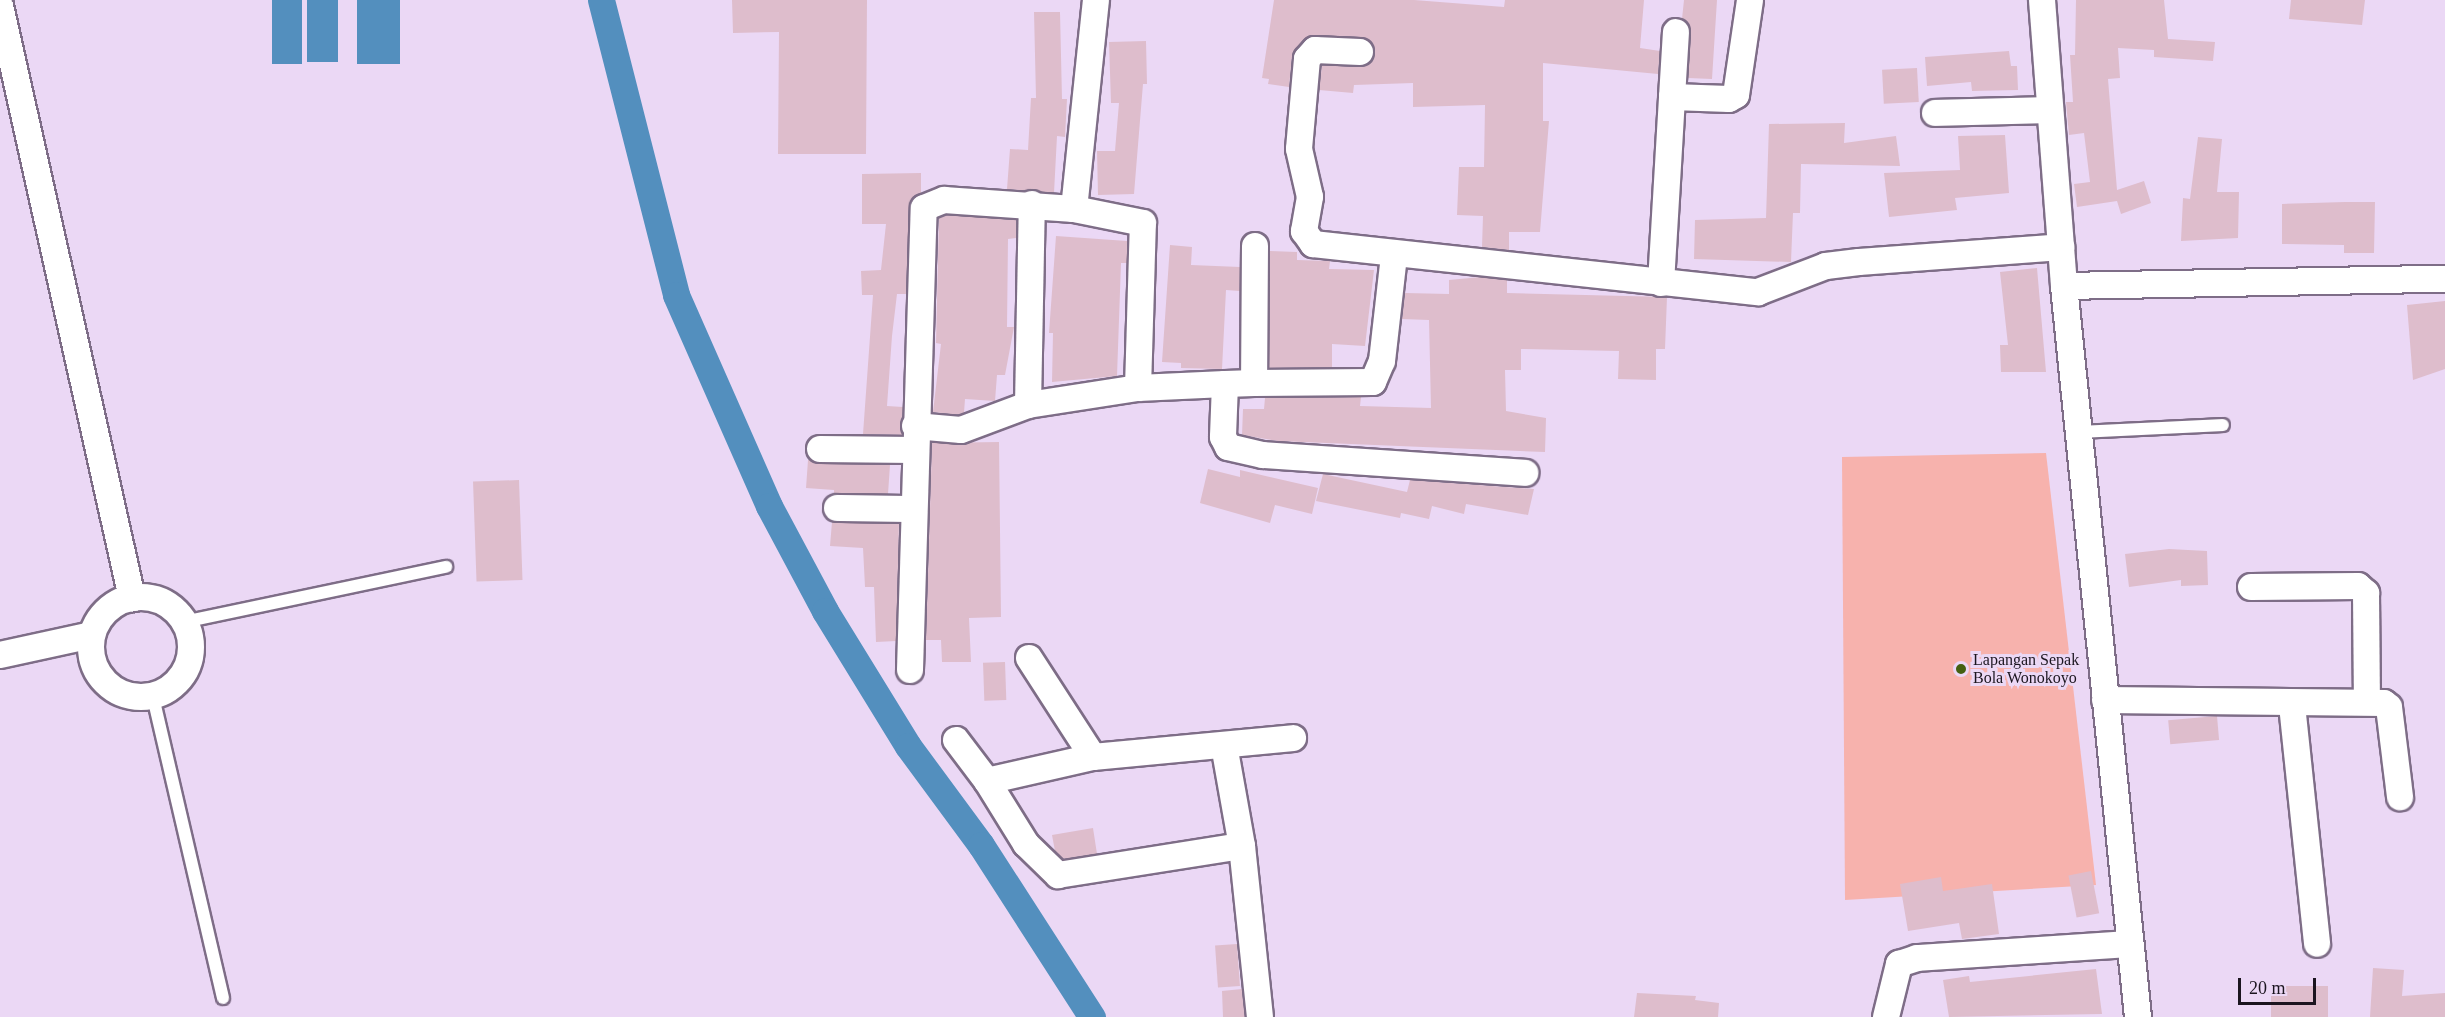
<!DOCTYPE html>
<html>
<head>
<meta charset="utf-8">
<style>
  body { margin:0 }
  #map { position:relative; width:2445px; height:1017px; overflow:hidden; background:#ebd8f5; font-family:"Times New Roman",serif }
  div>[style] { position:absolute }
  .green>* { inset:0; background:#f7b2ad }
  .water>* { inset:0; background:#538fbe; transform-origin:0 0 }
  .canal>* { height:27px; margin:-13.5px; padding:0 13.5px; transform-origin:13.5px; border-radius:13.5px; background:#538fbe }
  .building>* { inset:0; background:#debdcc; transform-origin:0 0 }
  .roads { filter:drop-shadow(2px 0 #7e6d87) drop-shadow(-2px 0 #7e6d87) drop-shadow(0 2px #7e6d87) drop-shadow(0 -2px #7e6d87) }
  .lane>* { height:12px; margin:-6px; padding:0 6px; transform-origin:6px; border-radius:6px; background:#fff }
  .street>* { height:26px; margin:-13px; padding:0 13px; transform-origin:13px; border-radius:13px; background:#fff }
  .street>.ring { margin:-13px; padding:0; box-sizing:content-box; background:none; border:26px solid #fff; border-radius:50% }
  .dots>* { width:16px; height:16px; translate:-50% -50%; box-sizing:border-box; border:3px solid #ebd8f5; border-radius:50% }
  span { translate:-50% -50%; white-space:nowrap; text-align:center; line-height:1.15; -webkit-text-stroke:6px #ebd8f5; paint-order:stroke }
  .poi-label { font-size:16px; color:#1b151f }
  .left { translate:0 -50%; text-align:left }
  .scale { position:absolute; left:2238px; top:978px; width:78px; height:27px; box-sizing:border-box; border:3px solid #1b151f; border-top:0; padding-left:8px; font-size:18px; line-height:21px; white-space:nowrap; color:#1b151f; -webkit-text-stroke:4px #ebd8f5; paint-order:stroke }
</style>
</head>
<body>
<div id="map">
  <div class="green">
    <div style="clip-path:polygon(2046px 453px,2096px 885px,1845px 900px,1842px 457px)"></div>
  </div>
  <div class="water">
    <div style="left:272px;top:0;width:30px;height:64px"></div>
    <div style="left:307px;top:0;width:31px;height:62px"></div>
    <div style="left:357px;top:0;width:43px;height:64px"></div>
  </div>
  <div class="canal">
    <div style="left:601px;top:0;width:304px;rotate:75.7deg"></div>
    <div style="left:676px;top:295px;width:231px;rotate:66.2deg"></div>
    <div style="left:769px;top:506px;width:119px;rotate:61.9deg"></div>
    <div style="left:825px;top:611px;width:158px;rotate:58.4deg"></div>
    <div style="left:908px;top:746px;width:123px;rotate:53.6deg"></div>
    <div style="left:981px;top:845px;width:205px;rotate:57.2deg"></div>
  </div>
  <div class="building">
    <div style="clip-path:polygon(732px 0,867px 0,866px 154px,778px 154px,779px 32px,733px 33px)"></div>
    <div style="clip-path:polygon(1274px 0,1414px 0,1504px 7px,1505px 0,1644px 0,1640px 48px,1660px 51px,1658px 74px,1543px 63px,1543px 121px,1549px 121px,1540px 232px,1509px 232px,1509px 250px,1482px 247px,1483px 216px,1457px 215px,1459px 167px,1484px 167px,1485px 105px,1413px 107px,1413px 83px,1354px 85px,1353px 93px,1319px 90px,1322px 65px,1359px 67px,1372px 61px,1374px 46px,1361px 37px,1309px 36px,1292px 57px,1289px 87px,1268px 84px,1269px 79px,1262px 78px)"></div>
    <div style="clip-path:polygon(1684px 0,1717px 0,1712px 79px,1688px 78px,1691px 32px,1682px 19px)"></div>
    <div style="clip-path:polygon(2076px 0,2164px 0,2168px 39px,2215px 42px,2213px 61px,2154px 57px,2154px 50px,2118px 48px,2120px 78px,2108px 79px,2117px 190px,2144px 181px,2151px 203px,2121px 214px,2117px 201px,2077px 207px,2074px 184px,2090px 182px,2084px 133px,2069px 135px,2066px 102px,2073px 102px,2070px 55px,2075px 55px)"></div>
    <div style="clip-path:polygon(2291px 0,2365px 0,2362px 25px,2289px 19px)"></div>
    <div style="clip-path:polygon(1034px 12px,1060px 12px,1062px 99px,1067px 99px,1065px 137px,1057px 136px,1054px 193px,1007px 189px,1010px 149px,1028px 150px,1031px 98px,1036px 98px)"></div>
    <div style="clip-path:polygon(1146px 41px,1147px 84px,1143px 84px,1134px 194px,1098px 195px,1097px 151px,1115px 151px,1119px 103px,1111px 103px,1109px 42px)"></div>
    <div style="clip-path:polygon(2009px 51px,2011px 66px,2017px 66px,2018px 90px,1972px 91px,1971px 82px,1927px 86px,1925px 57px)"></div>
    <div style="left:1917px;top:68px;width:34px;height:35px;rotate:87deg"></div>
    <div style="clip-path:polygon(1845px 123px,1844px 143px,1896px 136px,1900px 166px,1801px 164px,1800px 213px,1793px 213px,1791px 262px,1694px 259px,1695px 220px,1766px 218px,1769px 124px)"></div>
    <div style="clip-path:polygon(2005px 135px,2009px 193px,1955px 198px,1957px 210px,1889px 217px,1884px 173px,1960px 170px,1958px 136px)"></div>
    <div style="clip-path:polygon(2198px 137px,2222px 139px,2217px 192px,2239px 192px,2238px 238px,2181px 241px,2183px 198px,2190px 199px)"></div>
    <div style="clip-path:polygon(921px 173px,921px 193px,909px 208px,906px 294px,897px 294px,892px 336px,887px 406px,903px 407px,902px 435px,863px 434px,873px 295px,862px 295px,861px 271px,881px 270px,886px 224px,862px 224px,862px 174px)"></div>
    <div style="clip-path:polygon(2345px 202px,2375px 202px,2374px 253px,2344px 253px,2344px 245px,2282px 244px,2282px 204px)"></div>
    <div style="clip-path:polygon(946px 215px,1017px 220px,1016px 238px,1008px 239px,1007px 327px,1014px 327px,1005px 375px,997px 375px,995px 401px,965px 399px,964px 413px,959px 415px,933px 412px,941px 344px,936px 343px,939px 218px)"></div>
    <div style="clip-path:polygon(1056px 236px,1127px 241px,1127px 263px,1121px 263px,1117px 376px,1052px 382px,1053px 333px,1049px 333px)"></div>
    <div style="clip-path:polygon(1170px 245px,1192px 247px,1191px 265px,1240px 267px,1240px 291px,1226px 290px,1222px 369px,1181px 368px,1181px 363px,1162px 362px)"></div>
    <div style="clip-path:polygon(1270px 251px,1297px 252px,1297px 260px,1330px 261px,1329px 269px,1374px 270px,1365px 346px,1332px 344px,1332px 367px,1269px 368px)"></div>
    <div style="clip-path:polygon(2037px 268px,2046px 372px,2001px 372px,2000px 345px,2008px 345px,2000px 272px)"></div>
    <div style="clip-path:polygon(1481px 277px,1507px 280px,1507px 293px,1667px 297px,1665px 349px,1656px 349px,1656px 380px,1618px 379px,1619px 351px,1521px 349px,1521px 370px,1505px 370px,1506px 411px,1546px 418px,1545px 452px,1278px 441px,1242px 435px,1243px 409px,1264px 409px,1265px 398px,1361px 397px,1360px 406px,1431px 408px,1429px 320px,1402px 319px,1405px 293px,1449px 294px,1449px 280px)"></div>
    <div style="clip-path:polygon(2445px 301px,2445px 369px,2413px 380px,2407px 305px)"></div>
    <div style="clip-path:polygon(999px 442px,1001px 617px,969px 618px,971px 662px,942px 662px,941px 640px,926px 640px,932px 443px)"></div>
    <div style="clip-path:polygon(808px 460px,890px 465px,888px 494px,834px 494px,834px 490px,806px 488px)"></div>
    <div style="clip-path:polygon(1208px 469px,1240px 477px,1240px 470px,1318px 488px,1312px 514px,1275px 505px,1270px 523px,1200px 503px)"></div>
    <div style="clip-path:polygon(1323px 474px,1407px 492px,1410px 480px,1534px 489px,1528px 515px,1466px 504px,1464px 514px,1432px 506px,1429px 519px,1401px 513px,1400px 518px,1316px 501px)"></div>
    <div style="left:519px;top:480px;width:100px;height:46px;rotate:88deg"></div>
    <div style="clip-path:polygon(832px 522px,899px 524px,896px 641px,876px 642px,874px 587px,865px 587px,863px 548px,830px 546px)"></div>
    <div style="clip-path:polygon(2169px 549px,2207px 551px,2208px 585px,2181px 586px,2181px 580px,2129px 587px,2125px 554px)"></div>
    <div style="left:1005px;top:662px;width:38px;height:22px;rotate:88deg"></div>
    <div style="left:2217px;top:716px;width:24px;height:49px;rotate:85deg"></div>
    <div style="clip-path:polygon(1093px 828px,1097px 854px,1063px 859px,1055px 851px,1052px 835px)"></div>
    <div style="left:2091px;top:871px;width:43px;height:23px;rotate:79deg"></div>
    <div style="clip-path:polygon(1941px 877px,1943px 891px,1992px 884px,1999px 934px,1962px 939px,1959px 923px,1908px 931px,1900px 884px)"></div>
    <div style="left:1237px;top:944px;width:42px;height:22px;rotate:86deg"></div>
    <div style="clip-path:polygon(2373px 968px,2404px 970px,2402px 996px,2445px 993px,2445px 1017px,2370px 1017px)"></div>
    <div style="clip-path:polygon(2096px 969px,2102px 1014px,1949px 1017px,1943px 980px,1969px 976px,1970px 982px)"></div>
    <div style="left:2271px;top:986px;width:57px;height:31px"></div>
    <div style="clip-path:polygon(1242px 989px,1245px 1017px,1223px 1017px,1222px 991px)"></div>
    <div style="clip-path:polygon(1637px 993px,1696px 996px,1695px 1000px,1719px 1003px,1718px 1017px,1634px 1017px)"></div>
  </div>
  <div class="roads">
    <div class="lane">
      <div style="left:2080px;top:432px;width:143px;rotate:-2.8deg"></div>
      <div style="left:184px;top:622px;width:268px;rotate:-11.9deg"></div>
      <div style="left:153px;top:697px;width:309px;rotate:76.9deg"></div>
    </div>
    <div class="street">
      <div style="left:2042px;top:0;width:287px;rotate:85.6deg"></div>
      <div style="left:2064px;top:286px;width:735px;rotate:84.22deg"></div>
      <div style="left:0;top:6px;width:607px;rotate:77.43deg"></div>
      <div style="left:1360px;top:52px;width:45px;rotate:-177.5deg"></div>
      <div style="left:1315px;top:50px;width:12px;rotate:132deg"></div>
      <div style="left:1307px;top:59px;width:90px;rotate:95.1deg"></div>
      <div style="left:1299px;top:149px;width:49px;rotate:77.1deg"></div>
      <div style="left:1310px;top:197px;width:35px;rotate:100deg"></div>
      <div style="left:1304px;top:231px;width:16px;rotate:55deg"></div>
      <div style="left:1313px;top:244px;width:448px;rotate:6.2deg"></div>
      <div style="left:1758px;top:292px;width:73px;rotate:-20.9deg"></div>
      <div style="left:1826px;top:266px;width:33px;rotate:-7deg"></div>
      <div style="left:1859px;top:262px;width:203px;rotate:-4.2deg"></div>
      <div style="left:1672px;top:97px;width:65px;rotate:-86.5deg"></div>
      <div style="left:1935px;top:113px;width:113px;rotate:-1.5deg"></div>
      <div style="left:1255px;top:246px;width:137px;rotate:90.4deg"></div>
      <div style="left:1254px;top:383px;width:29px;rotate:178deg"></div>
      <div style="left:1225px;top:384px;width:53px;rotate:92.2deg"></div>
      <div style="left:1223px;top:437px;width:11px;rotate:63deg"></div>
      <div style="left:1228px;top:447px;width:36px;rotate:13deg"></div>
      <div style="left:1263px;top:455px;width:263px;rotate:3.9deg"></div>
      <div style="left:1661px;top:283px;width:186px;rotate:-86.6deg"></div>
      <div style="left:1672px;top:97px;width:57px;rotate:2deg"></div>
      <div style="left:1729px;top:99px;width:8px;rotate:-30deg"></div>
      <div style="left:1736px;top:95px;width:96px;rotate:-81.6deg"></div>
      <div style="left:2064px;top:286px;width:381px;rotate:-1.1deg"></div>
      <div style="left:1254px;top:383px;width:119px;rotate:-0.5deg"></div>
      <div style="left:1373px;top:382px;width:23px;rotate:-67deg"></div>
      <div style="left:1382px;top:361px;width:107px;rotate:-83.5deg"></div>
      <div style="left:1138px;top:388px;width:87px;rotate:-2.6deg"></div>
      <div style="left:1028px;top:405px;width:201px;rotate:-88.9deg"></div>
      <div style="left:915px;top:426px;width:46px;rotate:5deg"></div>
      <div style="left:961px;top:430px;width:72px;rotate:-20.5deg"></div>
      <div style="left:1028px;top:405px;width:111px;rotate:-8.8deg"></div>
      <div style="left:1138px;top:388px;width:165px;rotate:-88.3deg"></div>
      <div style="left:1143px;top:223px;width:70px;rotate:-168.5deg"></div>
      <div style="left:820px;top:449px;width:94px;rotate:0.6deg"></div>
      <div style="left:837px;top:508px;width:75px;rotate:0.8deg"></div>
      <div style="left:2251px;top:587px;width:107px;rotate:-0.5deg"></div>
      <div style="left:2358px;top:586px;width:11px;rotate:41deg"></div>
      <div style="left:2366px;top:593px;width:109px;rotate:89.5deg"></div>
      <div class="ring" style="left:91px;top:597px;width:74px;height:74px"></div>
      <div style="left:0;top:655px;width:94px;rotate:-12.3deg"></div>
      <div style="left:1029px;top:658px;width:118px;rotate:57.1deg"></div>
      <div style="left:1093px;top:757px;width:201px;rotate:-5.4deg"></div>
      <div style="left:910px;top:670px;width:462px;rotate:-88.3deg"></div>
      <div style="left:924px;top:208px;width:22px;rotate:-22deg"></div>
      <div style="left:944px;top:200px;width:130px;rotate:4deg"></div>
      <div style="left:1074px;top:209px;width:210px;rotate:-84deg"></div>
      <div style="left:2105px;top:700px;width:279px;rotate:0.6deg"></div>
      <div style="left:2384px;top:703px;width:6px;rotate:39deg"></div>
      <div style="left:2389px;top:707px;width:91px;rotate:83deg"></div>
      <div style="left:2292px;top:705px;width:240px;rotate:84deg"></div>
      <div style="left:956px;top:740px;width:51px;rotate:52.9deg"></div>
      <div style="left:987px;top:781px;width:109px;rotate:-12.8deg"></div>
      <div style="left:1224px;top:745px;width:103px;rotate:79.9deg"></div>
      <div style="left:1242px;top:846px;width:172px;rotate:84deg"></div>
      <div style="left:987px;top:781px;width:74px;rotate:58.2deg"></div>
      <div style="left:1026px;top:844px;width:45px;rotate:44.1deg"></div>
      <div style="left:1058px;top:875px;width:186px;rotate:-9deg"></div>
      <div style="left:1886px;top:1017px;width:55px;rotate:-76.2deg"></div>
      <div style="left:1899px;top:964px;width:19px;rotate:-18deg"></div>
      <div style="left:1917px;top:958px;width:211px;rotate:-3.8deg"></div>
    </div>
  </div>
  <div class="dots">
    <div style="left:1961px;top:669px;background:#446011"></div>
  </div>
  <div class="poi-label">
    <span class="left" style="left:1973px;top:669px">Lapangan Sepak<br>Bola Wonokoyo</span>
  </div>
  <div class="scale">20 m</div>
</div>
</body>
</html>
